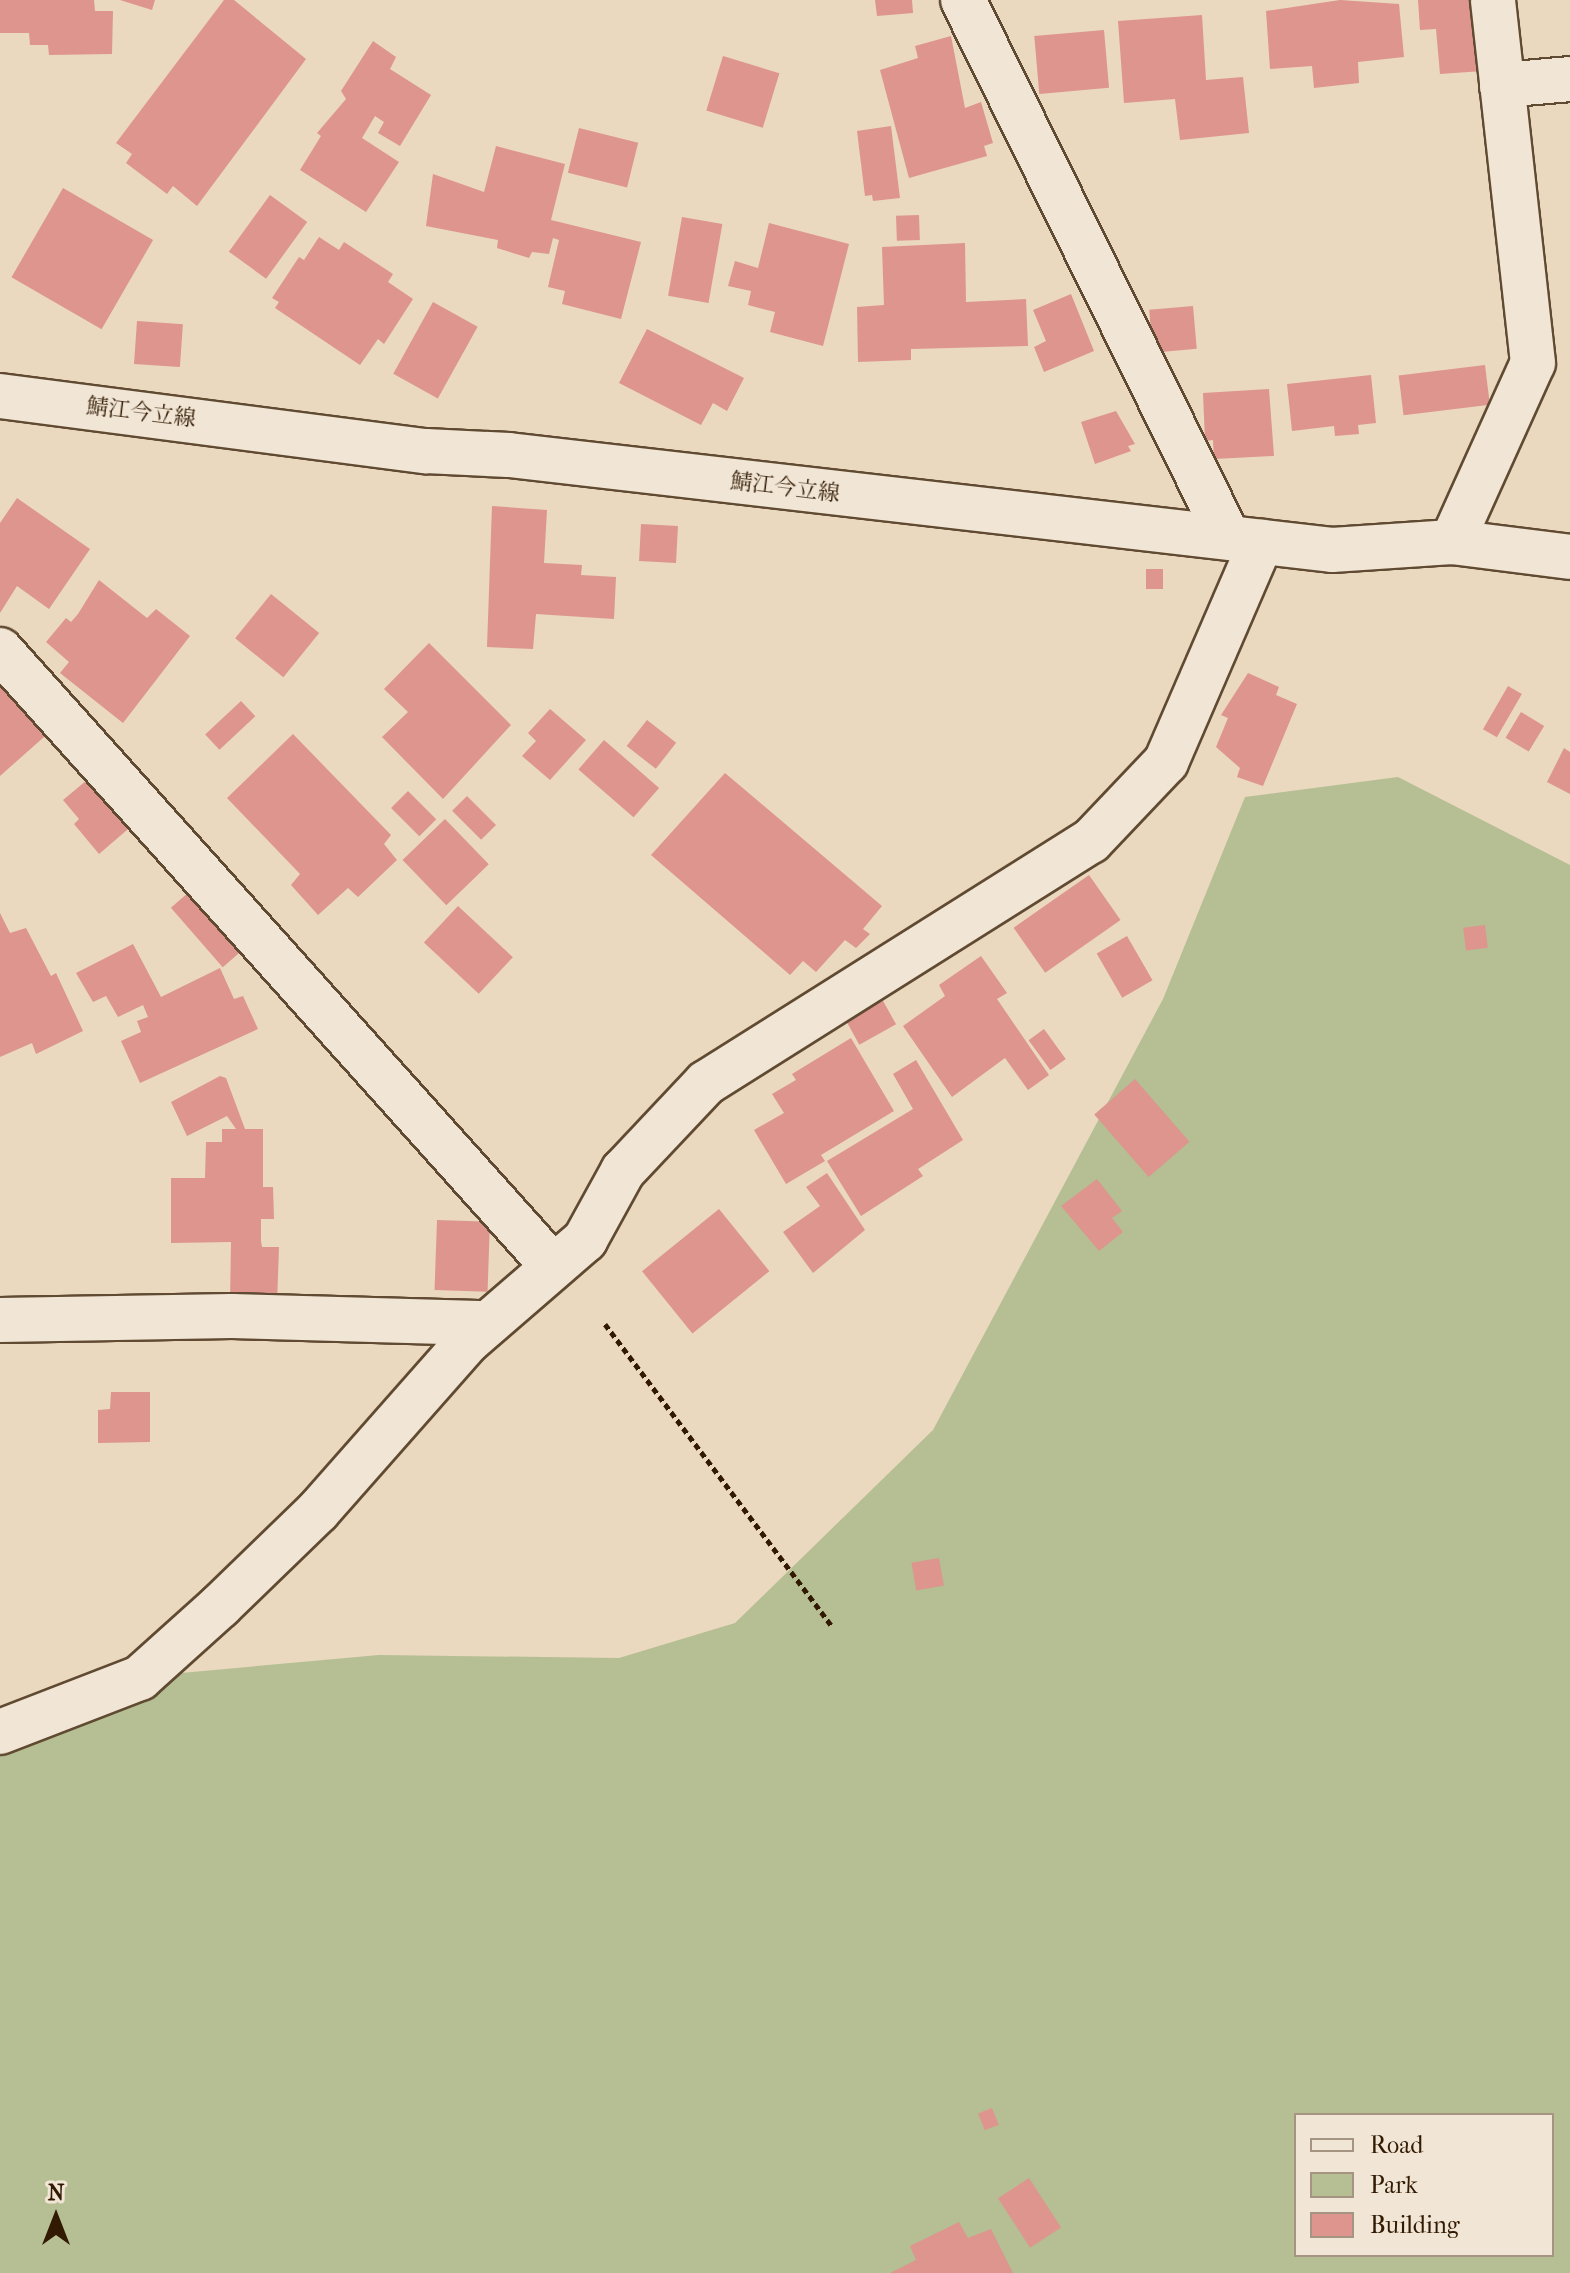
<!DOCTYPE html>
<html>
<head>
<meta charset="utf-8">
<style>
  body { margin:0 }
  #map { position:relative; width:1570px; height:2273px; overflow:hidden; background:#ead8bf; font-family:"IM FELL French Canon","Noto Serif JP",serif }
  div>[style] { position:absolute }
  .green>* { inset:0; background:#b5bf93 }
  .building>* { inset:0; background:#dd958e; transform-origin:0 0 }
  .path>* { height:5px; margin-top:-2.5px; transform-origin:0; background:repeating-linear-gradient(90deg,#321a02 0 6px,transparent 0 10px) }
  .roads { filter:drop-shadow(2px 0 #604a31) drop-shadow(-2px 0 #604a31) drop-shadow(0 2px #604a31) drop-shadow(0 -2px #604a31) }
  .street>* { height:44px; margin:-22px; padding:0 22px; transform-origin:22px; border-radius:22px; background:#f1e6d5 }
  .secondary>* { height:44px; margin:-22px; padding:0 22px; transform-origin:22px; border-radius:22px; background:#f1e6d5 }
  span { translate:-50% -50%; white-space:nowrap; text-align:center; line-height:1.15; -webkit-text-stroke:8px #f1e6d5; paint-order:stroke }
  .street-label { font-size:22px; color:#321a02 }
  .legend { position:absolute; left:1294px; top:2113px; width:260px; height:144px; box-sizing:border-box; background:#f1e6d5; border:2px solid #a59481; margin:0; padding:10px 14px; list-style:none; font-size:24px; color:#321a02 }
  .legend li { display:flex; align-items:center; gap:16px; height:40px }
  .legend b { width:40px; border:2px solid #a59481 }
  .north { position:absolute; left:16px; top:2177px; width:80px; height:80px; -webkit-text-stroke:6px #f1e6d5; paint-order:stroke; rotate:0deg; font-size:22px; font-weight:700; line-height:32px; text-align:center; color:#321a02 }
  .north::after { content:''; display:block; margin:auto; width:28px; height:36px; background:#321a02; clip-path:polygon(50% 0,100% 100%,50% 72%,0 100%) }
</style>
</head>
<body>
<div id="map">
  <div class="green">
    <div style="clip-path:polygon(evenodd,1398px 777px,1570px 865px,1570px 2273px,0 2273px,0 1743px,170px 1674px,379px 1655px,619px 1658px,735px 1623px,933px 1430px,1163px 999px,1245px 797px,1398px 777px,1296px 2115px,1552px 2115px,1552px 2255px,1296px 2255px,1296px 2115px)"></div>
  </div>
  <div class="building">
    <div style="clip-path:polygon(0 0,94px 0,95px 11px,113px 11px,112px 54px,49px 55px,48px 45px,30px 45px,29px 33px,0 33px)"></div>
    <div style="clip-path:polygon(120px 0,155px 0,152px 10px)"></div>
    <div style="clip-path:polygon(224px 0,234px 0,306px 59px,197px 206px,173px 186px,167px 194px,126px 163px,132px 154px,116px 143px)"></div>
    <div style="clip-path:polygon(875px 0,912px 0,913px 13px,877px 16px)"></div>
    <div style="clip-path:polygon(1340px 0,1399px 4px,1404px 57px,1358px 62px,1359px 83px,1314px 88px,1312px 66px,1270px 69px,1266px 11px)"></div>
    <div style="clip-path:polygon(1418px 0,1475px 0,1483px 71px,1440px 74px,1436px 29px,1420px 30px)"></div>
    <div style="clip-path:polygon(1202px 15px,1206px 80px,1243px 77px,1249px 133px,1180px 140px,1175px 99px,1124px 103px,1118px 21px)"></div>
    <div style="left:1104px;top:30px;width:58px;height:70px;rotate:85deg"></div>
    <div style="clip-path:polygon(951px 36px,965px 108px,981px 102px,993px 143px,984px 146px,987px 156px,909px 178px,880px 70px,918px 58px,915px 46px)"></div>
    <div style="clip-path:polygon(373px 41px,396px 57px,390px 69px,431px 95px,400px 146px,378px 133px,384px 122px,375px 116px,362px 138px,399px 162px,366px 212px,300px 170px,321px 136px,317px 133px,346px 99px,341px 91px)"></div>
    <div style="left:723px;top:56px;width:59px;height:57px;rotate:17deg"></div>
    <div style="clip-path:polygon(891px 126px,900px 198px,873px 201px,872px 195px,865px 196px,857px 131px)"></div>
    <div style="left:579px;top:128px;width:61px;height:46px;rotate:14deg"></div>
    <div style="clip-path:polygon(496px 146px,565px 164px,551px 220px,641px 242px,621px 319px,562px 304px,565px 291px,548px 287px,559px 240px,553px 238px,549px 254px,532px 252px,529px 258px,497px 248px,498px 240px,426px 226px,433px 174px,484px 192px)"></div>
    <div style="left:63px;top:188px;width:104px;height:103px;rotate:30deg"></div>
    <div style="left:270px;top:195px;width:46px;height:70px;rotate:36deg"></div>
    <div style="left:919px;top:215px;width:25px;height:23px;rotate:88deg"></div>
    <div style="left:682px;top:217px;width:41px;height:80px;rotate:10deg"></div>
    <div style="clip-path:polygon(769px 223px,849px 244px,823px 346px,770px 332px,775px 312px,748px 305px,751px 291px,728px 286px,735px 261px,758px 268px)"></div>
    <div style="clip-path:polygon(319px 237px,339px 250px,344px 242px,393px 274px,388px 282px,413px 299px,384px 344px,378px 339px,360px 365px,275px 308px,279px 302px,272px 298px,299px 257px,304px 260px)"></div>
    <div style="clip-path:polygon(965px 243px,966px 302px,1026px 299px,1028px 346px,911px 349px,911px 360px,858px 362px,857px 307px,884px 305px,882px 247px)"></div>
    <div style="clip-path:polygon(1071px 294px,1094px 351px,1044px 372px,1034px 347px,1046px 341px,1033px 310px)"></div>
    <div style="left:433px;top:302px;width:51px;height:82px;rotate:29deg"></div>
    <div style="left:1193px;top:306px;width:43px;height:44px;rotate:85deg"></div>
    <div style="left:137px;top:321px;width:46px;height:43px;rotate:4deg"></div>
    <div style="clip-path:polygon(647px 329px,744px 378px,727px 411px,713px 403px,701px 425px,619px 383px)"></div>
    <div style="left:1485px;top:365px;width:40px;height:87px;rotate:83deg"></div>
    <div style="clip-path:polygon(1371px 375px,1376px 423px,1358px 425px,1359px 434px,1335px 436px,1334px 426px,1292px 431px,1287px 384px)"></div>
    <div style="clip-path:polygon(1269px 389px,1274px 456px,1214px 459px,1213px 440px,1205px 441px,1203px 393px)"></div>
    <div style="clip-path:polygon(1116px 411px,1135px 444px,1128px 446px,1131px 451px,1095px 464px,1081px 422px)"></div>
    <div style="clip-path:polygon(17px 498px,90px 549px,49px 609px,17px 586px,0 613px,0 523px)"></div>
    <div style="clip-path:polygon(492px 506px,547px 510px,544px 563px,582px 565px,581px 575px,616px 577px,614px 619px,536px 614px,533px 649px,487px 647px)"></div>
    <div style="left:641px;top:524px;width:37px;height:37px;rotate:3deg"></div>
    <div style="left:1146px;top:569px;width:17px;height:20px"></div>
    <div style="clip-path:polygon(99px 580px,147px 618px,156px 609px,190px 636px,123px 723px,60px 673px,69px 662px,46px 642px,66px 618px,71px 622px,78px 614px)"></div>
    <div style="left:271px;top:594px;width:62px;height:57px;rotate:39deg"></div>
    <div style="clip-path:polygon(429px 643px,511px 725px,443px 799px,382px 737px,408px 712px,384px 689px)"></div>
    <div style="clip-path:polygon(0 670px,53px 729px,0 776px)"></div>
    <div style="clip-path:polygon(1248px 673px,1279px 687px,1276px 695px,1297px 704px,1263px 786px,1237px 777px,1240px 768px,1216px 747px,1228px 718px,1221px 715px)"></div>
    <div style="left:1508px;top:686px;width:16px;height:50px;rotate:30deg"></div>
    <div style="left:241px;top:701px;width:21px;height:49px;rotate:47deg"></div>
    <div style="clip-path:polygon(550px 709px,586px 740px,550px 780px,522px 756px,536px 741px,528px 733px)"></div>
    <div style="left:1521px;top:712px;width:27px;height:30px;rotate:31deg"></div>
    <div style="left:647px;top:720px;width:37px;height:33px;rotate:38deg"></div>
    <div style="clip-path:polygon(293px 734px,391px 835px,384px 844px,397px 860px,358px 897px,348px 888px,318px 915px,291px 885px,300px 874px,227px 798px)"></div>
    <div style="left:604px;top:740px;width:73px;height:39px;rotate:41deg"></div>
    <div style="clip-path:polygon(1564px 748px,1570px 752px,1570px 794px,1547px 782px)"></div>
    <div style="clip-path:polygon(725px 773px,882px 906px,863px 929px,870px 934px,856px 948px,845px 940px,816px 972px,803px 961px,790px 975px,651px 855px)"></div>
    <div style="clip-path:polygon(93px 775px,134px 824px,99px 854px,74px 824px,79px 819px,63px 800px)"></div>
    <div style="left:408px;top:791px;width:40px;height:24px;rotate:45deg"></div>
    <div style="left:467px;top:796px;width:41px;height:21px;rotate:45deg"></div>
    <div style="left:445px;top:819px;width:63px;height:59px;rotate:46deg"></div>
    <div style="left:1089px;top:875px;width:55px;height:92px;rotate:55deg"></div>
    <div style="left:189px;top:892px;width:79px;height:24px;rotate:49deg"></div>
    <div style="left:458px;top:906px;width:75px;height:50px;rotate:43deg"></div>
    <div style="clip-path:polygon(0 913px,10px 933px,26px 928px,51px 976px,56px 973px,83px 1031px,36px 1054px,32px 1043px,0 1057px)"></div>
    <div style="left:1485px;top:925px;width:23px;height:22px;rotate:83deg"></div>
    <div style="left:1127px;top:936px;width:51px;height:35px;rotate:60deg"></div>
    <div style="clip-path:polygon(133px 944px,161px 997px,220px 968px,234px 999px,243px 996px,258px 1029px,140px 1083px,121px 1041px,141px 1032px,137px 1021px,148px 1017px,143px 1005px,118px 1017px,106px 996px,93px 1002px,76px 973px)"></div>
    <div style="clip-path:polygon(981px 956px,1007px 993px,997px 999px,1049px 1075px,1028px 1090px,1005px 1058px,952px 1097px,903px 1026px,945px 996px,939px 985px)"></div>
    <div style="left:882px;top:999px;width:29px;height:42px;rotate:61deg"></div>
    <div style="left:1044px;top:1029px;width:37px;height:19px;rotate:54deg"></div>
    <div style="clip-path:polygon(851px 1038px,894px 1111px,821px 1155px,825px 1161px,786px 1184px,754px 1130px,784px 1113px,772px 1094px,796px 1080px,792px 1074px)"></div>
    <div style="clip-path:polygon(916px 1060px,963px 1140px,918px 1169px,923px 1176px,861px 1216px,827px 1161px,913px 1109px,893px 1074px)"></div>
    <div style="clip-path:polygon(220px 1076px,226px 1078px,245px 1129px,263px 1129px,263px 1187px,273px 1187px,274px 1219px,261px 1219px,261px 1241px,262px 1247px,279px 1247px,277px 1304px,230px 1303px,231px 1242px,171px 1243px,171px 1178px,205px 1178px,206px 1142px,222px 1142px,222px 1129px,236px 1129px,227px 1116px,187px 1136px,171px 1102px)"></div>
    <div style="left:1135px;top:1079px;width:83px;height:54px;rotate:49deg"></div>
    <div style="clip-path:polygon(827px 1173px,865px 1230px,813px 1273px,783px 1232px,820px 1206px,806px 1187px)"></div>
    <div style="clip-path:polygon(1097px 1179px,1122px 1211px,1112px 1218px,1123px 1232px,1099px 1251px,1061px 1206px)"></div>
    <div style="left:719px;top:1209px;width:80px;height:99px;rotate:51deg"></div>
    <div style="left:437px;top:1220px;width:53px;height:70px;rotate:2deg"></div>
    <div style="clip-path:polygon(111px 1392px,150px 1392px,150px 1442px,98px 1443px,98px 1410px,110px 1409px)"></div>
    <div style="left:939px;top:1558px;width:28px;height:28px;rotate:80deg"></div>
    <div style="left:992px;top:2108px;width:18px;height:15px;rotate:68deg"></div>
    <div style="left:1029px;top:2178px;width:59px;height:37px;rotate:57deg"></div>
    <div style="clip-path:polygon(959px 2222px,968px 2238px,991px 2229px,1013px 2273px,890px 2273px,916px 2260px,910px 2246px)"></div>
  </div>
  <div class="path">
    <div style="left:605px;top:1324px;width:378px;rotate:53.1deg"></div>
  </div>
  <div class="roads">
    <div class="street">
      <div style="left:963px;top:0;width:597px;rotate:63.74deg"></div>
      <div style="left:1502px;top:85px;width:68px;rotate:-5deg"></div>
      <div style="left:1452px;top:542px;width:196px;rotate:-65.7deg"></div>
      <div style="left:1533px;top:363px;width:365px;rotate:-96.3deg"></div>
      <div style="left:0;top:650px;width:825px;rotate:48.1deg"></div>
      <div style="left:0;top:1320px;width:232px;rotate:-1deg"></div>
      <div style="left:232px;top:1316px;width:256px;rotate:1.6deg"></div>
      <div style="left:0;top:1732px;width:150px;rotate:-21.1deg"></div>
      <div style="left:140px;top:1678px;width:108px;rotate:-42deg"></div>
      <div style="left:220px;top:1606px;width:136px;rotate:-44.1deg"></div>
      <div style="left:318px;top:1511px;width:227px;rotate:-48.6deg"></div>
      <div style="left:468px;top:1341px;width:155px;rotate:-40.8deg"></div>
      <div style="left:585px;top:1240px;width:79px;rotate:-61.2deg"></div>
      <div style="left:623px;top:1171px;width:121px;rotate:-46.7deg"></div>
      <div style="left:706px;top:1083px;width:455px;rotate:-32.2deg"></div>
      <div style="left:1091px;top:841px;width:109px;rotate:-46.5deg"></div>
      <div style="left:1166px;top:762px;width:240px;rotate:-66.6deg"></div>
    </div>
    <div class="secondary">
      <div style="left:0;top:396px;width:430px;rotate:7.4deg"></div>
      <div style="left:426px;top:451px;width:83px;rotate:2.8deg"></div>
      <div style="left:509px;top:455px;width:828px;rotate:6.58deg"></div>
      <div style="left:1332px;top:550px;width:120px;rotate:-3.8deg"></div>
      <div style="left:1452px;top:542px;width:119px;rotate:7.2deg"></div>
    </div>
  </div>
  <div class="street-label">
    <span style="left:141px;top:413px;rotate:7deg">鯖江今立線</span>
    <span style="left:785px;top:488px;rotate:7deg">鯖江今立線</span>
  </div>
  <ul class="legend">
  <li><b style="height:10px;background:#f1e6d5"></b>Road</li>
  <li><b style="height:22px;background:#b5bf93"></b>Park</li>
  <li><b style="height:22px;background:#dd958e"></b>Building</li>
  </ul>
  <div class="north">N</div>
</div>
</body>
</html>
